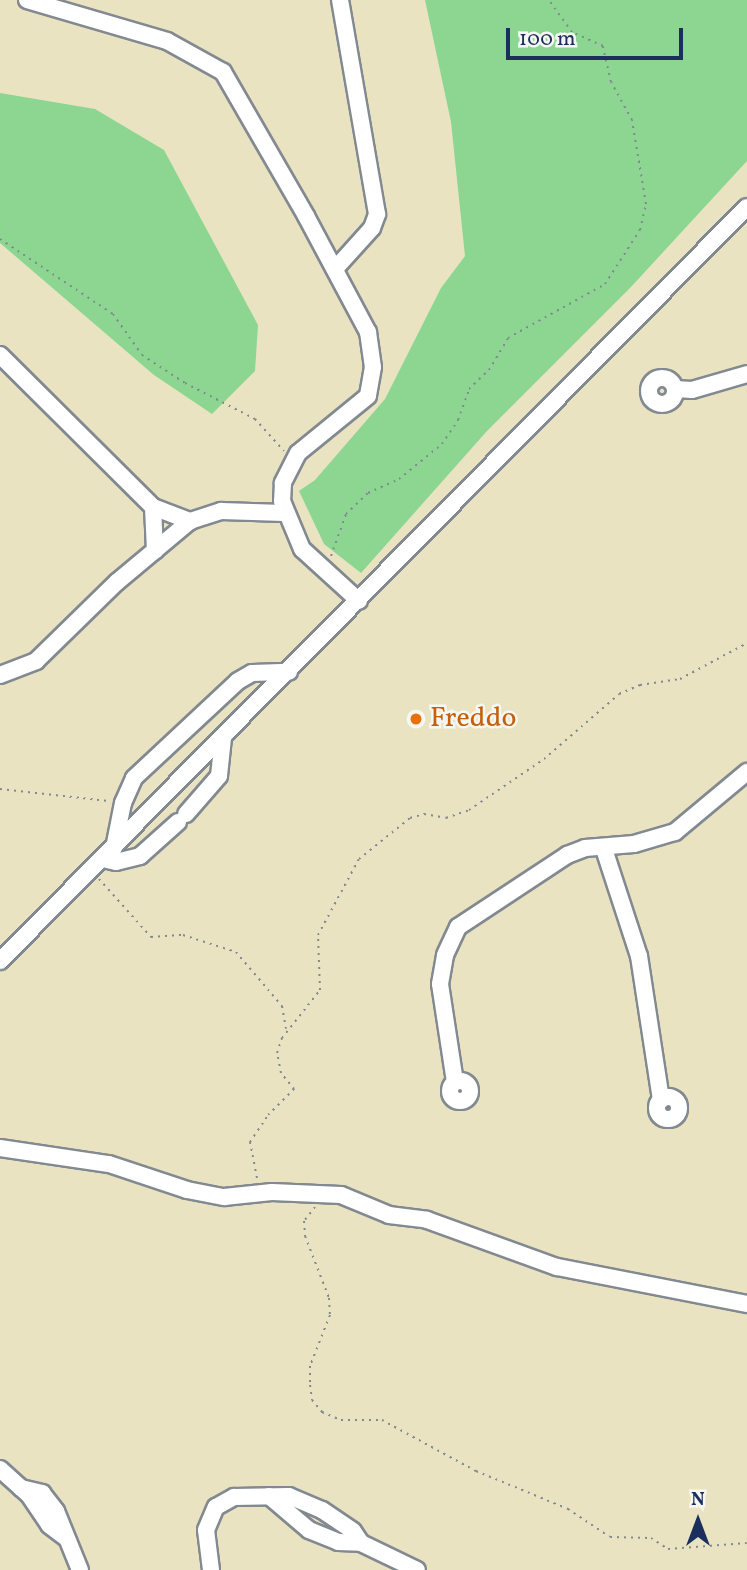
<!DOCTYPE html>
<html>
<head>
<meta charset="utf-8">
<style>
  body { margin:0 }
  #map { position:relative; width:747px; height:1570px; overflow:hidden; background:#e9e3c2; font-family:Vollkorn,serif }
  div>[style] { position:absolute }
  .green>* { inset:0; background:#8dd691 }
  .path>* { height:2px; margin-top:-1px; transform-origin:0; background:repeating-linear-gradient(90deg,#828990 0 2px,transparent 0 7px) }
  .roads { filter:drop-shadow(2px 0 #828990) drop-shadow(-2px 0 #828990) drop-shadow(0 2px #828990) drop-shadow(0 -2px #828990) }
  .minor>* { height:16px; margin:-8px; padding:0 8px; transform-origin:8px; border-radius:8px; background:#fff }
  .minor>.ring { margin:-8px; padding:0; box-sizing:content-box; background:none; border:16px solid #fff; border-radius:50% }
  .dots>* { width:19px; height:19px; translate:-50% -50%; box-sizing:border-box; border:4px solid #f6f6f2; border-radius:50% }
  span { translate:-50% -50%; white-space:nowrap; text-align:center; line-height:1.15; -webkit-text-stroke:5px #f6f6f2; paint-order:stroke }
  .food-label { font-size:28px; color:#c56008 }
  .left { translate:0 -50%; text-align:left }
  .north { position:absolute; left:663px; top:1486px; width:70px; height:70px; -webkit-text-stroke:5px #f6f6f2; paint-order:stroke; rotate:0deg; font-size:19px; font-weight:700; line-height:28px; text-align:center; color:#1b2f5e }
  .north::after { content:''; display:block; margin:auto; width:24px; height:32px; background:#1b2f5e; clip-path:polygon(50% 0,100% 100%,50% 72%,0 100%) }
  .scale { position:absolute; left:506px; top:28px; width:177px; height:32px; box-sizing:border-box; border:4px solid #1b2f5e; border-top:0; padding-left:9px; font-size:21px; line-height:24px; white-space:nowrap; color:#1b2f5e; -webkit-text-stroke:5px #f6f6f2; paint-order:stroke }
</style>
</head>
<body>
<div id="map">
  <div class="green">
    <div style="clip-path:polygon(425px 0,747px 0,747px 161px,631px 287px,487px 431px,361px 573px,324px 544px,299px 491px,315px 480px,385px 399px,441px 288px,465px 256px,451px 122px)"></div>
    <div style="clip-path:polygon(0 93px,95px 109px,164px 150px,258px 325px,255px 371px,212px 414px,154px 375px,0 243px)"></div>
  </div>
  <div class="path">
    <div style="left:0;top:239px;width:136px;rotate:33.6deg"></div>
    <div style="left:113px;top:314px;width:50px;rotate:54.7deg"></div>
    <div style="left:142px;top:355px;width:51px;rotate:33.1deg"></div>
    <div style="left:185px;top:383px;width:79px;rotate:27.2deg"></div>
    <div style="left:255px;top:419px;width:43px;rotate:47.8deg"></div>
    <div style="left:331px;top:556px;width:45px;rotate:-70.3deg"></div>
    <div style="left:346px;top:514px;width:30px;rotate:-44deg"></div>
    <div style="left:368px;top:493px;width:34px;rotate:-24deg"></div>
    <div style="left:399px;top:479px;width:55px;rotate:-39.1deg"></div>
    <div style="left:442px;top:444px;width:29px;rotate:-56deg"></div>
    <div style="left:458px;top:420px;width:33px;rotate:-70deg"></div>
    <div style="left:469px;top:389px;width:28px;rotate:-44deg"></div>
    <div style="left:489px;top:370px;width:37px;rotate:-59deg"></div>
    <div style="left:508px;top:338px;width:111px;rotate:-29.1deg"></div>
    <div style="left:605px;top:284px;width:64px;rotate:-57.1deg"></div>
    <div style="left:640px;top:230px;width:27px;rotate:-77deg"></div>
    <div style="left:646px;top:204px;width:85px;rotate:-99.5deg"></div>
    <div style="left:632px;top:120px;width:43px;rotate:-118.9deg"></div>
    <div style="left:611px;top:82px;width:37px;rotate:-103deg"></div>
    <div style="left:603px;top:46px;width:34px;rotate:-156deg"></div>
    <div style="left:572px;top:32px;width:39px;rotate:-126deg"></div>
    <div style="left:0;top:789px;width:109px;rotate:6.3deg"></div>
    <div style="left:99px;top:879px;width:78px;rotate:48.1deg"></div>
    <div style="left:151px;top:937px;width:32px;rotate:-4deg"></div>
    <div style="left:183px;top:935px;width:56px;rotate:17.8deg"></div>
    <div style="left:236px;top:952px;width:71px;rotate:49.6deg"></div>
    <div style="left:282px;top:1006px;width:23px;rotate:80deg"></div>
    <div style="left:257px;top:1178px;width:37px;rotate:-101deg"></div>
    <div style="left:250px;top:1142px;width:32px;rotate:-56deg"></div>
    <div style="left:268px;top:1115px;width:37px;rotate:-45deg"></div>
    <div style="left:294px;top:1089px;width:21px;rotate:-129deg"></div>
    <div style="left:281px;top:1073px;width:20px;rotate:-101deg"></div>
    <div style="left:277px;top:1053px;width:16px;rotate:-72deg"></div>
    <div style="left:282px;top:1038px;width:61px;rotate:-51.6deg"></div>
    <div style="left:320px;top:990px;width:55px;rotate:-92.1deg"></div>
    <div style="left:318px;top:935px;width:86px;rotate:-61.7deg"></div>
    <div style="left:359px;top:859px;width:65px;rotate:-38.8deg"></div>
    <div style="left:410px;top:818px;width:15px;rotate:-16deg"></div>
    <div style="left:424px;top:814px;width:22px;rotate:10deg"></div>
    <div style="left:446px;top:818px;width:24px;rotate:-19deg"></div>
    <div style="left:469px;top:810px;width:91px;rotate:-34.2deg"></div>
    <div style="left:544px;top:759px;width:99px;rotate:-40.9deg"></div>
    <div style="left:619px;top:694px;width:23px;rotate:-23deg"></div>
    <div style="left:640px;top:685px;width:40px;rotate:-8.5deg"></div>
    <div style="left:680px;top:679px;width:76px;rotate:-28.2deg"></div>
    <div style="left:315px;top:1207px;width:18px;rotate:128deg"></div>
    <div style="left:304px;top:1221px;width:15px;rotate:86deg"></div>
    <div style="left:305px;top:1236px;width:66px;rotate:68.8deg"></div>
    <div style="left:329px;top:1298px;width:17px;rotate:87deg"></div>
    <div style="left:330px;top:1315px;width:55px;rotate:111.4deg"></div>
    <div style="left:310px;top:1366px;width:19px;rotate:90deg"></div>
    <div style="left:310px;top:1385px;width:15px;rotate:82deg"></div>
    <div style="left:312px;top:1400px;width:16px;rotate:50deg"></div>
    <div style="left:322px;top:1412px;width:21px;rotate:23deg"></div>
    <div style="left:341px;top:1420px;width:41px"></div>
    <div style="left:382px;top:1420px;width:107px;rotate:28.5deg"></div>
    <div style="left:476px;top:1471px;width:100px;rotate:22.4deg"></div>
    <div style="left:568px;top:1509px;width:50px;rotate:33.7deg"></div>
    <div style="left:610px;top:1537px;width:41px;rotate:1.4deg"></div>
    <div style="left:651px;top:1538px;width:20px;rotate:33deg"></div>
    <div style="left:668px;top:1549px;width:79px;rotate:-4.3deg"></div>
  </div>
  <div class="roads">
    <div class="minor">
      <div style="left:27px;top:0;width:146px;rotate:16.3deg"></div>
      <div style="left:167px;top:41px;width:64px;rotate:29deg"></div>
      <div style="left:223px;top:72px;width:166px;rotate:60deg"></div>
      <div style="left:306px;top:216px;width:132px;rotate:61.9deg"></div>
      <div style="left:368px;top:332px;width:35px;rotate:82deg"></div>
      <div style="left:373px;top:367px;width:29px;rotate:100deg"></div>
      <div style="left:368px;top:396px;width:90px;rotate:140.8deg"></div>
      <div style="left:298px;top:453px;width:34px;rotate:117deg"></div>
      <div style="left:283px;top:483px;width:18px;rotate:93deg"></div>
      <div style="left:282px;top:501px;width:52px;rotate:67.4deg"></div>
      <div style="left:302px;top:549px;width:77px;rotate:42.4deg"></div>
      <div style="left:335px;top:269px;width:55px;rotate:-47.9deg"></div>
      <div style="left:372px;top:228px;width:15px;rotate:-70deg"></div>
      <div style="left:377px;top:214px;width:217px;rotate:-99.8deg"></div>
      <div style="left:0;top:355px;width:216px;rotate:44.8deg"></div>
      <div style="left:153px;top:507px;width:40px;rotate:21deg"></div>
      <div class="ring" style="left:649px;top:378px;width:10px;height:10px"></div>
      <div style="left:675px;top:389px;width:17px;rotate:3deg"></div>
      <div style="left:692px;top:390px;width:57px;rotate:-16.2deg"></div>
      <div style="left:153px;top:507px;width:44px;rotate:87.4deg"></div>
      <div style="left:0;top:675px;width:39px;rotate:-21deg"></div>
      <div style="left:36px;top:661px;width:113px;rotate:-44.3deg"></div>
      <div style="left:117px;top:582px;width:95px;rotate:-39.9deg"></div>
      <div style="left:190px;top:521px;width:33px;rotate:-18deg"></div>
      <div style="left:221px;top:511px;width:63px;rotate:1.8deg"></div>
      <div style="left:186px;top:814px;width:50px;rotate:-49deg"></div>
      <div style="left:219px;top:776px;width:37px;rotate:-84deg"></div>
      <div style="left:114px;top:848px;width:46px;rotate:-78.7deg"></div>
      <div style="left:123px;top:803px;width:27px;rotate:-66deg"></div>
      <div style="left:134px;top:778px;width:142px;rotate:-43deg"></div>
      <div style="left:238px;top:681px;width:16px;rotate:-30deg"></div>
      <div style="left:252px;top:673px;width:37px;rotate:-2deg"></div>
      <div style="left:604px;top:849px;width:113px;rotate:71.9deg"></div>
      <div style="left:639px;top:956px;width:146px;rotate:81.3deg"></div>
      <div style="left:103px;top:859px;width:13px;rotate:13deg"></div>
      <div style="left:116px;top:862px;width:25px;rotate:-14deg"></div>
      <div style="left:140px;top:856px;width:51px;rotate:-41.8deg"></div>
      <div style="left:0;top:961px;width:1061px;rotate:-45.27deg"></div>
      <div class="ring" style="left:450px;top:1081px;width:4px;height:4px"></div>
      <div style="left:455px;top:1082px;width:99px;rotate:-98.7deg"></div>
      <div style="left:440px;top:984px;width:29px;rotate:-80deg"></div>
      <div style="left:445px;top:955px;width:31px;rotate:-65deg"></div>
      <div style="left:458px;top:927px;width:131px;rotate:-33.4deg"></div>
      <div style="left:567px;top:855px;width:19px;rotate:-21deg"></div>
      <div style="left:585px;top:848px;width:49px;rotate:-4.7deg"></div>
      <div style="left:634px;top:844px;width:43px;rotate:-16.3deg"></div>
      <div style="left:675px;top:832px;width:94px;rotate:-39.8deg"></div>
      <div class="ring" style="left:657px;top:1097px;width:6px;height:6px"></div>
      <div style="left:0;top:1148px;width:110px;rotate:8.4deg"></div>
      <div style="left:109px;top:1164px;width:82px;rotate:18.4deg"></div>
      <div style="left:187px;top:1190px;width:38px;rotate:11deg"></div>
      <div style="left:224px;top:1197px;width:48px;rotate:-5.9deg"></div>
      <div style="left:272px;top:1192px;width:69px;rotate:2.5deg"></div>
      <div style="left:341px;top:1195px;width:52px;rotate:22.6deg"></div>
      <div style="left:389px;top:1215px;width:38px;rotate:7deg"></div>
      <div style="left:427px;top:1220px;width:138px;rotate:19.9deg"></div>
      <div style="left:557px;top:1267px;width:194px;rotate:11deg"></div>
      <div style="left:0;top:1469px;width:39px;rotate:42deg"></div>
      <div style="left:29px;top:1495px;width:36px;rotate:56deg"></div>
      <div style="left:49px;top:1525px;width:20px;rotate:37deg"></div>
      <div style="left:21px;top:1488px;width:22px;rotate:13deg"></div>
      <div style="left:42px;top:1493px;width:23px;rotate:52deg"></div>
      <div style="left:56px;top:1511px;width:64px;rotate:67.9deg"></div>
      <div style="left:269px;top:1496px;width:52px;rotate:40.4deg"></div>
      <div style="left:309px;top:1530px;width:31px;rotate:22deg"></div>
      <div style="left:338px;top:1542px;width:23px;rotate:2deg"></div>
      <div style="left:361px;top:1543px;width:62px;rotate:25.7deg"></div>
      <div style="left:211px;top:1570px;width:40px;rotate:-97.1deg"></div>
      <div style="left:206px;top:1530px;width:25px;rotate:-67deg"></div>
      <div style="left:216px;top:1507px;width:21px;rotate:-29deg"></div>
      <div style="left:234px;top:1497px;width:55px;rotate:-1deg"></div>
      <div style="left:289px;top:1496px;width:36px;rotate:23deg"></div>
      <div style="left:322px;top:1510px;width:37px;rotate:34deg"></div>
      <div style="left:353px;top:1531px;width:14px;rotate:56deg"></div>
    </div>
  </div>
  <div class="dots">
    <div style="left:416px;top:719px;background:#e8710a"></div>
  </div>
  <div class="food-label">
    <span class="left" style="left:430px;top:719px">Freddo</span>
  </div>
  <div class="north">N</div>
  <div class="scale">100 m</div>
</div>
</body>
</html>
